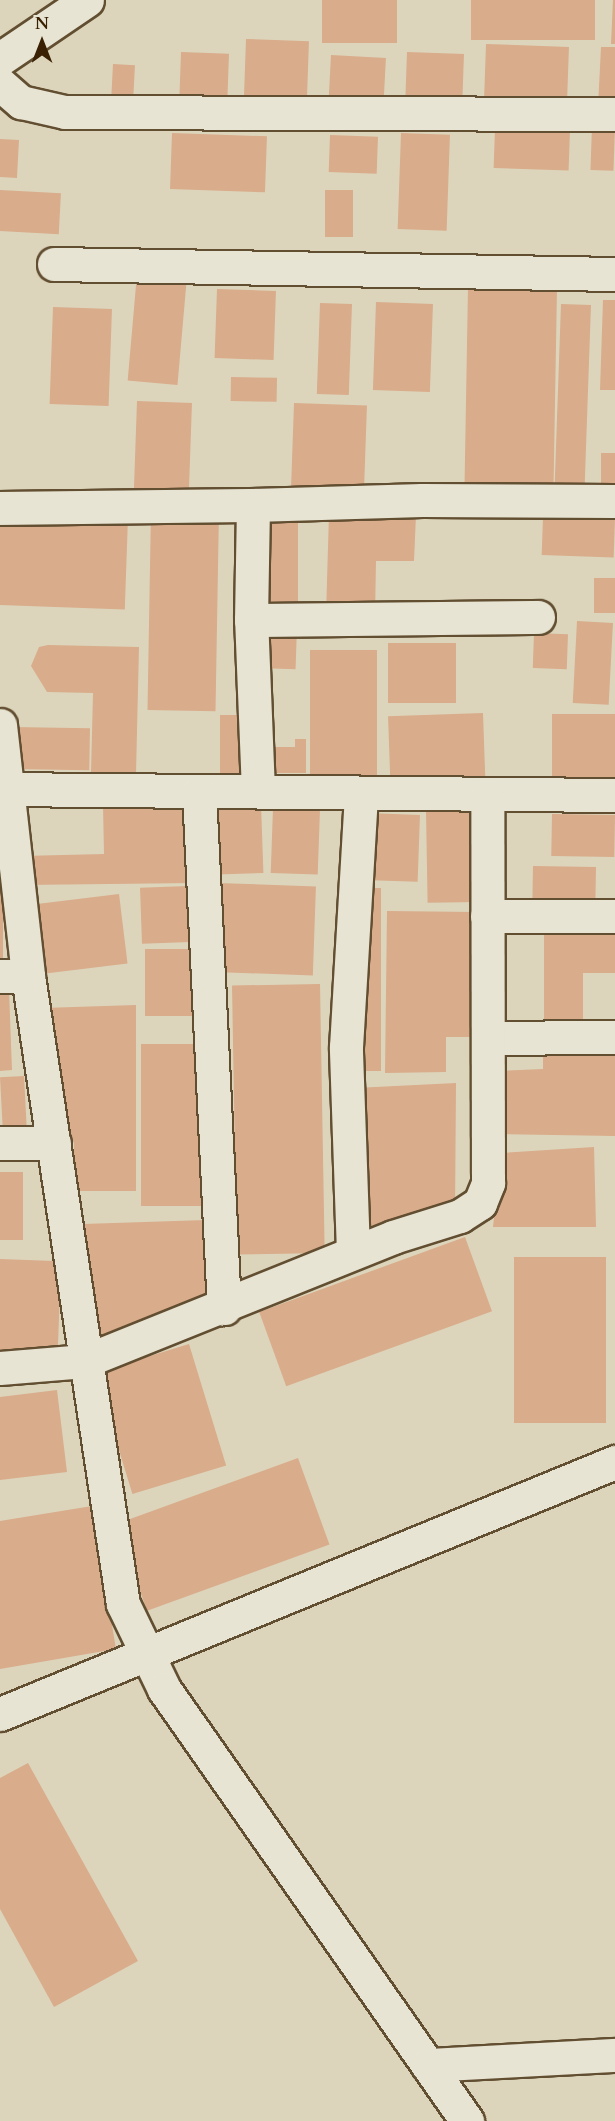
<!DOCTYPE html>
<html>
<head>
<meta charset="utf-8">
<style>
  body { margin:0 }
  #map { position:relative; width:615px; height:2121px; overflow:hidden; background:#dcd5bb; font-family:Cardo,serif }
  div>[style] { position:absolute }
  .building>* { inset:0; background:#d9ac8b; transform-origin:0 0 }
  .roads { filter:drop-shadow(2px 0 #624e31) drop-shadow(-2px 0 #624e31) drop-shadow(0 2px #624e31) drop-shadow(0 -2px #624e31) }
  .minor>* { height:33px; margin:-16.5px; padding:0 16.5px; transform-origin:16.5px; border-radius:16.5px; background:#e8e4d3 }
  .tertiary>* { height:33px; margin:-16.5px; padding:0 16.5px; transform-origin:16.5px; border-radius:16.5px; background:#e8e4d3 }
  span { translate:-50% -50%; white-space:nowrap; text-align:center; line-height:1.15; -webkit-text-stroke:6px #e8e4d3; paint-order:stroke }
  .north { position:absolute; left:12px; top:12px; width:60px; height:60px; -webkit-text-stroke:4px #e8e4d3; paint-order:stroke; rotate:0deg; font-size:16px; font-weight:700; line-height:24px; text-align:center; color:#3a2103 }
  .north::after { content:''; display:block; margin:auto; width:21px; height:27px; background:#3a2103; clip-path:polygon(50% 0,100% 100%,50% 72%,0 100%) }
</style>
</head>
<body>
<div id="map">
  <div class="building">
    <div style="left:322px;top:0;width:75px;height:43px"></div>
    <div style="left:471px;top:0;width:124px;height:40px"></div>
    <div style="clip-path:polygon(613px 0,615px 0,615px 44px,611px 44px)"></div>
    <div style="left:246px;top:39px;width:63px;height:65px;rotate:2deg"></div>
    <div style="left:486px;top:44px;width:83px;height:64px;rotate:2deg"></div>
    <div style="clip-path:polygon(601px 47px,615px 47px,615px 107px,598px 107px)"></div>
    <div style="left:181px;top:52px;width:48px;height:54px;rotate:2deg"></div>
    <div style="left:407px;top:52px;width:57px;height:56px;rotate:2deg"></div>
    <div style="left:331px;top:55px;width:55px;height:51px;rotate:3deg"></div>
    <div style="left:113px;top:64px;width:22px;height:37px;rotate:3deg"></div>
    <div style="left:592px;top:126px;width:23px;height:44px;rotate:2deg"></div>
    <div style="left:495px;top:129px;width:75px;height:39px;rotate:2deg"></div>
    <div style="left:172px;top:133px;width:95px;height:56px;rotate:2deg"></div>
    <div style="left:401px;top:133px;width:49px;height:96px;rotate:2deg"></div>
    <div style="left:330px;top:135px;width:48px;height:37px;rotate:2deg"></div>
    <div style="left:0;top:139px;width:19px;height:38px;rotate:3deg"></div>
    <div style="left:0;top:190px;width:61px;height:41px;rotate:3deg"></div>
    <div style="left:325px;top:190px;width:28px;height:47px"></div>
    <div style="left:137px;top:274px;width:50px;height:107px;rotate:5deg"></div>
    <div style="left:468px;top:287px;width:89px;height:201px;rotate:1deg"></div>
    <div style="left:217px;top:289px;width:59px;height:69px;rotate:2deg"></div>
    <div style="clip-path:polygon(603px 300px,615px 300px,615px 390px,600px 390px)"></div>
    <div style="left:376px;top:302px;width:57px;height:88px;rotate:2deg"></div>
    <div style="left:320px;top:303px;width:32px;height:91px;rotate:2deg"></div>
    <div style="left:561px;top:304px;width:30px;height:189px;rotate:2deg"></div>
    <div style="left:53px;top:307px;width:59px;height:97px;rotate:2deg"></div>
    <div style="left:231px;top:377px;width:46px;height:24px;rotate:1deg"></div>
    <div style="left:137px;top:401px;width:55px;height:94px;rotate:2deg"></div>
    <div style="left:294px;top:403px;width:73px;height:92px;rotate:2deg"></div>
    <div style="left:601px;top:453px;width:14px;height:41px"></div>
    <div style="left:260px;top:508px;width:38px;height:100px"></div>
    <div style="left:151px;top:510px;width:68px;height:200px;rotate:1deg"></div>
    <div style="clip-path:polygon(329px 513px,416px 515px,414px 561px,376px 561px,375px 616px,326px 615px)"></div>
    <div style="left:0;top:515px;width:128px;height:90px;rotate:2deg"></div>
    <div style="left:543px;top:517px;width:72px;height:38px;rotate:2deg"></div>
    <div style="left:594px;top:578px;width:21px;height:35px"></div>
    <div style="left:577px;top:621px;width:36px;height:82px;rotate:3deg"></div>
    <div style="left:260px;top:627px;width:37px;height:41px;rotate:2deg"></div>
    <div style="left:534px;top:633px;width:34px;height:35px;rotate:2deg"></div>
    <div style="left:388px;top:643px;width:68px;height:60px"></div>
    <div style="clip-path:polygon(48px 645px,139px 647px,136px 774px,91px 773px,93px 693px,47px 692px,31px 666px,39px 647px)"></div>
    <div style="left:310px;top:650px;width:67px;height:136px"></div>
    <div style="left:483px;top:713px;width:78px;height:95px;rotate:88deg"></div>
    <div style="left:552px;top:714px;width:63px;height:67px"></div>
    <div style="left:220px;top:715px;width:32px;height:73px"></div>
    <div style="left:12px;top:727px;width:78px;height:42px;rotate:1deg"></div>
    <div style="clip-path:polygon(295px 739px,306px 739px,306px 773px,272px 773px,272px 747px,295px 747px)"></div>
    <div style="clip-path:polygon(195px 803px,196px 883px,22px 885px,22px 856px,104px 854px,103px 805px)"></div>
    <div style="left:261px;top:804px;width:69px;height:54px;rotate:88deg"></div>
    <div style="left:273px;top:808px;width:47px;height:65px;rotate:2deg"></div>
    <div style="left:476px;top:810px;width:92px;height:50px;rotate:89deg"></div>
    <div style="left:366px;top:813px;width:54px;height:67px;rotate:2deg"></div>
    <div style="left:552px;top:814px;width:63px;height:42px;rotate:1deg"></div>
    <div style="left:533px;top:866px;width:63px;height:43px;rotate:1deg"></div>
    <div style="left:0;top:878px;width:3px;height:93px"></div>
    <div style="left:217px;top:883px;width:99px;height:89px;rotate:2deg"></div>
    <div style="left:188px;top:886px;width:56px;height:48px;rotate:88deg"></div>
    <div style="left:362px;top:888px;width:19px;height:183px"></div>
    <div style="left:119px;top:894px;width:70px;height:93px;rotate:83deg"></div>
    <div style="clip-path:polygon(387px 911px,475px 912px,477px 1037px,446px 1037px,446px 1072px,385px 1073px)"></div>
    <div style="clip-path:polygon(544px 928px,615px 928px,615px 973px,583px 973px,583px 1031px,544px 1031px)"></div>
    <div style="left:145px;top:949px;width:54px;height:67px"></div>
    <div style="left:320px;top:984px;width:269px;height:88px;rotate:89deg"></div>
    <div style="clip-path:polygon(0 990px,9px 990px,12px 1070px,0 1071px)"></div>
    <div style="clip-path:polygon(136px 1005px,136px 1191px,74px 1191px,74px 1143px,62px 1122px,43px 1008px)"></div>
    <div style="left:141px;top:1044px;width:65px;height:162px"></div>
    <div style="clip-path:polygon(543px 1047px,615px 1047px,615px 1136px,500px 1134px,499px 1071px,543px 1069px)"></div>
    <div style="left:24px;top:1076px;width:58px;height:24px;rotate:87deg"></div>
    <div style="clip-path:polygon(456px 1083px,455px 1211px,360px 1228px,355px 1088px)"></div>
    <div style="clip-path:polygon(594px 1147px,596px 1227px,493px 1227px,501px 1153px)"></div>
    <div style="left:0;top:1172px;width:23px;height:68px"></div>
    <div style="clip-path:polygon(206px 1220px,207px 1302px,97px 1342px,83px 1224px)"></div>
    <div style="left:465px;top:1237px;width:79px;height:219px;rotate:70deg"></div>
    <div style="left:514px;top:1257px;width:92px;height:166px"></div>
    <div style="left:0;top:1259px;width:61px;height:99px;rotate:2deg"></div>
    <div style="left:189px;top:1344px;width:127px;height:98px;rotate:73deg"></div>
    <div style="clip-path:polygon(57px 1390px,67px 1472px,0 1480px,0 1397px)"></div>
    <div style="left:298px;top:1458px;width:92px;height:194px;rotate:70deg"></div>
    <div style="clip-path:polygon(92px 1506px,116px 1649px,0 1669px,0 1521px)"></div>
    <div style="clip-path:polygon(28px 1763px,138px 1961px,54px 2007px,0 1909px,0 1778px)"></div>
  </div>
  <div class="roads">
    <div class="minor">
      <div style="left:0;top:59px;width:105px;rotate:-34.1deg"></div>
      <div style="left:0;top:84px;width:28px;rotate:41deg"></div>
      <div style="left:21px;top:102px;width:45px;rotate:12.8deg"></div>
      <div style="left:65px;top:112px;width:550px;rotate:0.21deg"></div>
      <div style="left:54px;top:264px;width:561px;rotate:1.02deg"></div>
      <div style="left:0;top:508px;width:253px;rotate:-0.7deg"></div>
      <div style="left:251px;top:620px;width:287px;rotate:-0.6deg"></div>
      <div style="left:0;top:725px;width:253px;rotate:83.6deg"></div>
      <div style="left:28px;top:976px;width:635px;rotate:81.4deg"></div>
      <div style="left:123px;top:1604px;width:94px;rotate:64.2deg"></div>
      <div style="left:164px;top:1689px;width:528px;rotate:54.95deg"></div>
      <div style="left:0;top:789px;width:615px;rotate:0.56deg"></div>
      <div style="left:258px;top:791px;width:171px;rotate:-92.3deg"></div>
      <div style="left:251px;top:620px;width:115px;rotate:-89deg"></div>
      <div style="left:253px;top:505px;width:169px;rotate:-1.7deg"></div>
      <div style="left:422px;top:500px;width:193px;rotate:0.3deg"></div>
      <div style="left:199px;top:792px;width:517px;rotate:87.23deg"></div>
      <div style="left:487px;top:916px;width:128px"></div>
      <div style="left:0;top:976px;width:28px"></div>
      <div style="left:488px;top:1038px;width:127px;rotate:-0.5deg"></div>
      <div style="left:0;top:1143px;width:54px"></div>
      <div style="left:353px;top:1252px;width:205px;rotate:-92deg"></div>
      <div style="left:346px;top:1047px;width:252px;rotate:-86.6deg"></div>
      <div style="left:0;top:1368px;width:85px;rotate:-4.7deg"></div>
      <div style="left:85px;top:1361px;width:332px;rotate:-21.9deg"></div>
      <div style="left:393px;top:1237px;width:70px;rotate:-17.4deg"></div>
      <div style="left:460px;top:1216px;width:24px;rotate:-33deg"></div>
      <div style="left:480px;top:1203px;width:22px;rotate:-68deg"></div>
      <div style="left:488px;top:1183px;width:386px;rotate:-90.1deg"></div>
      <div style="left:428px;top:2065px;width:187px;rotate:-3.1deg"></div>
    </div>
    <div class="tertiary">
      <div style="left:0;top:1714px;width:665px;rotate:-22.28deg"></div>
    </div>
  </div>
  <div class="north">N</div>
</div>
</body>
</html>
